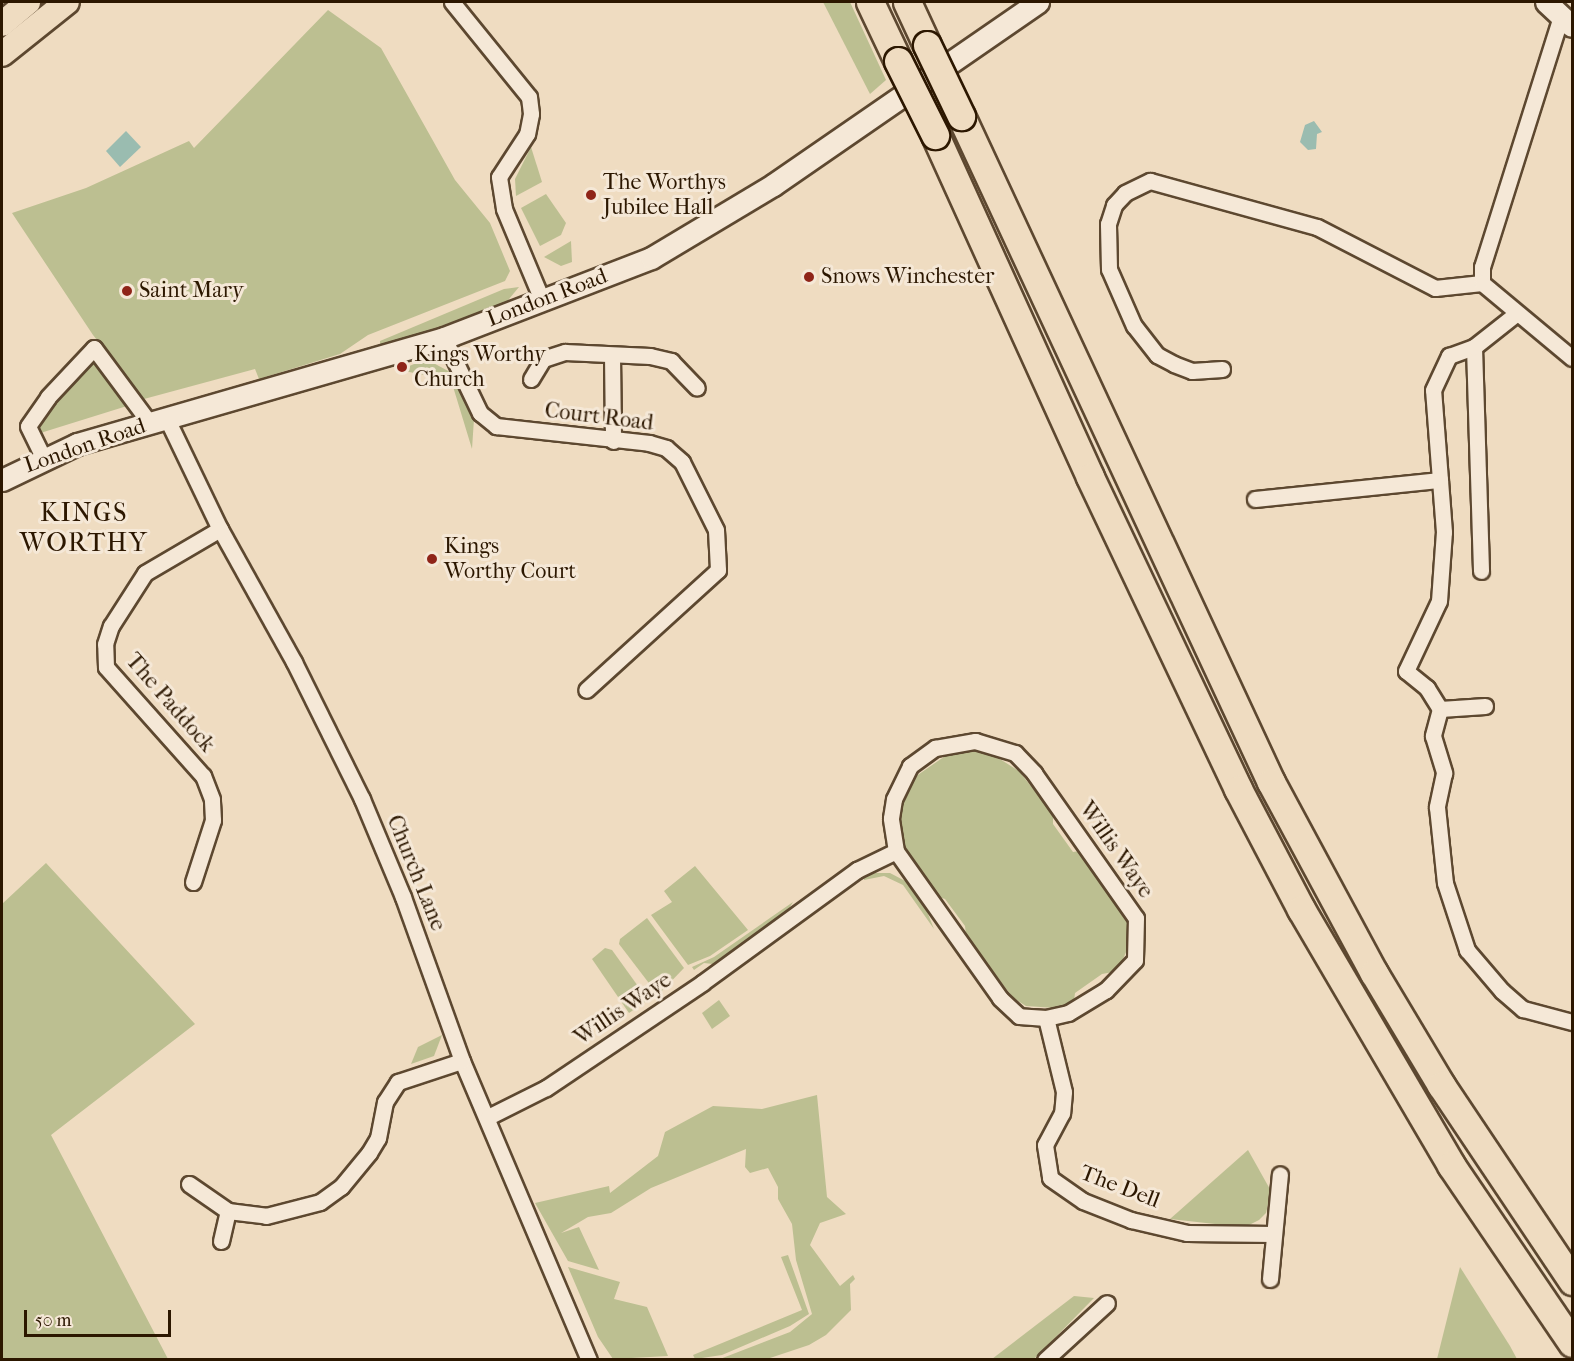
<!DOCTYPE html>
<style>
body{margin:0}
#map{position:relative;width:1574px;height:1361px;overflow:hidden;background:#efdcc1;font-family:"IM FELL French Canon",serif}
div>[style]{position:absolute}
.green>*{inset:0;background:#bcbf91}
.water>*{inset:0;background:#9abcb0}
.roads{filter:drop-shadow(2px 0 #5d4830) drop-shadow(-2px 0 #5d4830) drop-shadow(0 2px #5d4830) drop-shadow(0 -2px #5d4830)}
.street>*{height:15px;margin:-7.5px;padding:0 7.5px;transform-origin:7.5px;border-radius:7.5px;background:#f5e8d7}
.secondary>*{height:21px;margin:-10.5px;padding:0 10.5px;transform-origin:10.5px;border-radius:10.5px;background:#f5e8d7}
.primary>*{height:24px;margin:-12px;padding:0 12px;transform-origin:12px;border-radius:12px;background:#efdcc1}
.highway>*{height:27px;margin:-13.5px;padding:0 13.5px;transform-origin:13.5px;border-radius:13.5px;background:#efdcc1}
.bridges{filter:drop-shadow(2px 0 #2c1700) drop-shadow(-2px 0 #2c1700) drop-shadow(0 2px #2c1700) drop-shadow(0 -2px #2c1700)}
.highway-bridge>*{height:27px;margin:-13.5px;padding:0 13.5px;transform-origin:13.5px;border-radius:13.5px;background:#efdcc1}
.dots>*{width:16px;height:16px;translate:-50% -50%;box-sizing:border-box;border:3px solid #f5e8d7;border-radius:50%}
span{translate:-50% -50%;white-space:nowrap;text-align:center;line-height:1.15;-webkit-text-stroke:6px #f5e8d7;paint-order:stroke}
.poi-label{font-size:22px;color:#2c1700}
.left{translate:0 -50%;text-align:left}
.street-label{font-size:22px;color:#2c1700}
.quarter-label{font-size:26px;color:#2c1700;letter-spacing:1.5px}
.frame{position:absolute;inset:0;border:3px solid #2c1700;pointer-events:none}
.scale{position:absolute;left:24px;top:1310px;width:147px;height:27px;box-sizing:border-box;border:3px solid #2c1700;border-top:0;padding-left:8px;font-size:18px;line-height:21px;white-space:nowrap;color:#2c1700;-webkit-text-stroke:4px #f5e8d7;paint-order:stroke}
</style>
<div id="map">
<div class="green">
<div style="clip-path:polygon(823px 2px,850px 2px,886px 80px,870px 94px)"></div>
<div style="clip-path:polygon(328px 10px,381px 48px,455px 180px,490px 223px,510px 271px,505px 281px,368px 335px,340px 354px,259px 379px,255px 369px,144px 399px,93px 335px,12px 213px,86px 188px,189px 141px,194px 148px)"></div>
<div style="clip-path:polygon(531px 147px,542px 182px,516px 196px,515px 179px)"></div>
<div style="clip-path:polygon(546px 194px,566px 223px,561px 235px,540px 246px,521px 208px)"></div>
<div style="clip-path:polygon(571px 241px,572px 262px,561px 266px,544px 257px)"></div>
<div style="clip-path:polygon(519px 287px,505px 304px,380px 347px,380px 341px,504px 289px)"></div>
<div style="clip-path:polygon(426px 359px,450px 372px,458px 385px,474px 419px,472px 449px,451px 380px,404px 371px,407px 367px)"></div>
<div style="clip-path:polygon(92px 361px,127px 406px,34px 435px,29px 424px,48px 397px)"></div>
<div style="clip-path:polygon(987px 751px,1019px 771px,1053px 814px,1053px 824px,1073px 852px,1080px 851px,1128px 921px,1132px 938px,1121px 964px,1113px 972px,1102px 974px,1075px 993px,1074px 1001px,1055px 1008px,1026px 1006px,1013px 998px,966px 935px,965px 926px,945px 899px,936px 896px,900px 838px,900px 806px,909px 781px,951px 752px)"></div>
<div style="clip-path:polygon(46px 863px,195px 1024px,51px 1135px,168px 1359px,2px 1359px,2px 904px)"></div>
<div style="clip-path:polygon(695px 866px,748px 930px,710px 956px,688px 965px,651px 915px,672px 902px,664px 891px)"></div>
<div style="clip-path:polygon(875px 873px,890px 873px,909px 883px,924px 904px,934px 929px,903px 885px,884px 876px,864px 880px,863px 877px)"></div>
<div style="clip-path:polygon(793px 902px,788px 910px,713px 964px,704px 963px,694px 970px,692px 967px,714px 957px)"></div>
<div style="clip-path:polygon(647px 918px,684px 968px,658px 995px,619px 944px,620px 939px)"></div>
<div style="clip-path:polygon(605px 948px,612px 950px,648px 1000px,629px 1013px,592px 959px)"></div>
<div style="clip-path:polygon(719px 1000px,730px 1016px,712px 1029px,702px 1013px)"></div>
<div style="clip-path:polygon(442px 1035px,434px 1056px,411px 1064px,418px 1047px)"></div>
<div style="clip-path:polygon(817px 1095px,827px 1197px,846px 1214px,820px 1223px,810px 1245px,840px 1286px,853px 1275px,855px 1279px,850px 1284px,851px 1310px,826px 1335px,809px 1345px,767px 1359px,720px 1359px,790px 1332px,812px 1314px,796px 1260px,792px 1224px,778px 1199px,778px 1187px,768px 1168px,750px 1173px,745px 1167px,746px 1149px,651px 1188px,611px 1213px,588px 1217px,561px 1233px,579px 1227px,599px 1270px,568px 1261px,535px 1203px,609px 1186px,610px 1193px,658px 1156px,665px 1132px,713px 1106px,762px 1109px)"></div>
<div style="clip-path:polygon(1248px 1150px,1271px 1191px,1266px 1213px,1259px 1220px,1249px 1225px,1233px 1226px,1170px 1219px)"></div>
<div style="clip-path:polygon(788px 1255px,809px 1314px,790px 1326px,722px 1355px,695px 1359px,693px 1355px,802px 1310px,781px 1257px)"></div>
<div style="clip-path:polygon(568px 1267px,620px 1282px,614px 1299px,647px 1307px,668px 1356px,613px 1359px,598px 1337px)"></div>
<div style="clip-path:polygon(1460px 1267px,1510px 1346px,1517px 1359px,1437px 1359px)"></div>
<div style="clip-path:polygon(1074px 1296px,1094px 1298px,1034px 1359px,992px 1359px)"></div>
</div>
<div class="water">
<div style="clip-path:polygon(1314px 121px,1322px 132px,1317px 134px,1316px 149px,1308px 150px,1300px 142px,1305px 125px)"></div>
<div style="clip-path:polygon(126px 131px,141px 147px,120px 167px,106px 151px)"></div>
</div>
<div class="roads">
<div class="street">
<div style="left:452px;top:2px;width:122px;rotate:51deg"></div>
<div style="left:529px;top:97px;width:17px;rotate:83deg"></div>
<div style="left:531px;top:114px;width:20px;rotate:101deg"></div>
<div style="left:527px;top:134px;width:51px;rotate:123.1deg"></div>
<div style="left:499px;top:177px;width:32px;rotate:81deg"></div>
<div style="left:504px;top:209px;width:99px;rotate:67.3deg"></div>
<div style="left:1482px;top:283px;width:16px;rotate:-90deg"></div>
<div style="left:1482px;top:267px;width:262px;rotate:-72.5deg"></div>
<div style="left:444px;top:338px;width:83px;rotate:64.4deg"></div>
<div style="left:480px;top:413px;width:21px;rotate:39deg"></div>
<div style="left:496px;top:426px;width:154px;rotate:6.3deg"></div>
<div style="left:649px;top:443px;width:18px;rotate:16deg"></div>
<div style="left:666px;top:448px;width:21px;rotate:41deg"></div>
<div style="left:682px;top:462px;width:76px;rotate:63.4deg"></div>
<div style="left:716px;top:530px;width:40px;rotate:87.1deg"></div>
<div style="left:718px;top:570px;width:178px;rotate:137.7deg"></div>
<div style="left:1474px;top:347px;width:224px;rotate:88.2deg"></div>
<div style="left:612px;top:355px;width:86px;rotate:89.3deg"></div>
<div style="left:1222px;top:369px;width:30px;rotate:176deg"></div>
<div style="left:1192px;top:371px;width:19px;rotate:-159deg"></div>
<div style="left:1174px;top:364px;width:19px;rotate:-152deg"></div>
<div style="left:1157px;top:355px;width:37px;rotate:-128deg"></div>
<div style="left:1134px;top:326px;width:62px;rotate:-113.7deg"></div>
<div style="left:1109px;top:269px;width:45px;rotate:-91.3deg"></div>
<div style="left:1108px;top:224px;width:20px;rotate:-72deg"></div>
<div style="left:1114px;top:205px;width:16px;rotate:-47deg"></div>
<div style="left:1125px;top:193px;width:28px;rotate:-26deg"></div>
<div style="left:1150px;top:181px;width:173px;rotate:15.4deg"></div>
<div style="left:1317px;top:227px;width:133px;rotate:27.3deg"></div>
<div style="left:1435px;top:288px;width:47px;rotate:-6.1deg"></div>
<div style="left:1482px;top:283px;width:117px;rotate:39.8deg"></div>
<div style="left:531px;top:379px;width:23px;rotate:-59deg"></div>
<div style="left:543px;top:359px;width:23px;rotate:-18deg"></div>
<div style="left:565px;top:352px;width:85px;rotate:2.7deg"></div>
<div style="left:650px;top:356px;width:22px;rotate:13deg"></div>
<div style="left:671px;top:361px;width:37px;rotate:46deg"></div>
<div style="left:167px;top:419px;width:122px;rotate:64.3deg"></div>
<div style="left:220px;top:529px;width:152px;rotate:60.9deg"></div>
<div style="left:294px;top:662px;width:153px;rotate:63.6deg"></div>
<div style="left:362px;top:799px;width:106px;rotate:67.3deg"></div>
<div style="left:403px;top:897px;width:174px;rotate:70.2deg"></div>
<div style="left:462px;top:1061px;width:325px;rotate:67deg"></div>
<div style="left:43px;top:457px;width:34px;rotate:-116deg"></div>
<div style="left:28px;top:426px;width:35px;rotate:-55deg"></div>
<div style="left:48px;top:397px;width:67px;rotate:-46.8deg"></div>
<div style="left:94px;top:348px;width:92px;rotate:53.4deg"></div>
<div style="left:1255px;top:499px;width:186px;rotate:-5.9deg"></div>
<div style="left:1485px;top:706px;width:45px;rotate:176.2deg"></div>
<div style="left:1440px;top:709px;width:28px;rotate:105deg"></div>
<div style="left:1433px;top:736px;width:39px;rotate:73deg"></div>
<div style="left:1444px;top:773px;width:35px;rotate:102deg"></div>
<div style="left:1437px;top:807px;width:76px;rotate:84deg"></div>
<div style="left:1445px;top:883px;width:71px;rotate:71.8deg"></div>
<div style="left:1467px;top:950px;width:54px;rotate:49.5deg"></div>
<div style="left:1502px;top:991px;width:28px;rotate:41deg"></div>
<div style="left:1523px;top:1009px;width:51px;rotate:14.9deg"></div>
<div style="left:1440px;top:709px;width:25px;rotate:-122deg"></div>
<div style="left:1427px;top:688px;width:27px;rotate:-141deg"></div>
<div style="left:1406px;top:671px;width:77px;rotate:-64.8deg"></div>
<div style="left:1439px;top:601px;width:69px;rotate:-85.9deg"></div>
<div style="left:1444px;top:532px;width:142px;rotate:-94.4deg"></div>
<div style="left:1433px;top:390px;width:38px;rotate:-65deg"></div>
<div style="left:1449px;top:356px;width:27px;rotate:-20deg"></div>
<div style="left:1474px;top:347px;width:53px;rotate:-38.2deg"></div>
<div style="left:975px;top:741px;width:42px;rotate:16.7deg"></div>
<div style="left:1015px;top:753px;width:28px;rotate:46deg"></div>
<div style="left:1034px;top:773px;width:177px;rotate:54.9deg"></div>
<div style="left:1136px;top:918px;width:42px;rotate:91.4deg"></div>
<div style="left:1135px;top:960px;width:42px;rotate:134deg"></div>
<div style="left:1106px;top:990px;width:44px;rotate:148.8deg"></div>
<div style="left:1068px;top:1013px;width:23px;rotate:167deg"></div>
<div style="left:1046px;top:1018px;width:27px;rotate:-176deg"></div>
<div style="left:1019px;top:1016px;width:26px;rotate:-137deg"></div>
<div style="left:1000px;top:998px;width:180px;rotate:-125.3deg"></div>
<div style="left:896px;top:851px;width:33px;rotate:-99deg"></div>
<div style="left:891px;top:818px;width:19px;rotate:-81deg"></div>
<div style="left:894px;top:799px;width:37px;rotate:-64deg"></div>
<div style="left:910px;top:766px;width:31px;rotate:-36deg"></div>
<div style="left:935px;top:748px;width:41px;rotate:-9.9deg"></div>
<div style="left:193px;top:882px;width:65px;rotate:-72.1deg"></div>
<div style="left:213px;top:820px;width:21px;rotate:-93deg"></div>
<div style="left:212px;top:799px;width:25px;rotate:-111deg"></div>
<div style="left:203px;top:776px;width:146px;rotate:-131.7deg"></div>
<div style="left:106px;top:667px;width:23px;rotate:-92deg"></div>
<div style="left:105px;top:644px;width:19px;rotate:-72deg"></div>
<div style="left:111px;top:626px;width:63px;rotate:-57.3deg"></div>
<div style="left:145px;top:573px;width:87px;rotate:-30.4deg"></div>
<div style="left:1046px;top:1018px;width:76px;rotate:76.3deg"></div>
<div style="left:1064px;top:1092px;width:21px;rotate:95deg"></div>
<div style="left:1062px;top:1113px;width:36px;rotate:118deg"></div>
<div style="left:1045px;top:1145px;width:33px;rotate:81deg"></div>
<div style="left:1050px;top:1178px;width:40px;rotate:34.9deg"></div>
<div style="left:1083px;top:1201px;width:52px;rotate:21.6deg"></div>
<div style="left:1131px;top:1220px;width:57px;rotate:13.1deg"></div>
<div style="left:1187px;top:1233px;width:86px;rotate:0.7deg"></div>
<div style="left:488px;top:1117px;width:65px;rotate:-26.6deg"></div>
<div style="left:546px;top:1088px;width:188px;rotate:-33.9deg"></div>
<div style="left:702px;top:983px;width:192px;rotate:-36.1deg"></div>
<div style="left:857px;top:870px;width:43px;rotate:-26deg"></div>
<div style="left:189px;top:1184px;width:47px;rotate:34.7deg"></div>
<div style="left:228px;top:1211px;width:38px;rotate:7deg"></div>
<div style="left:266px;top:1216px;width:56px;rotate:-14.5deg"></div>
<div style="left:320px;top:1202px;width:26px;rotate:-36deg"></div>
<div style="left:341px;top:1187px;width:44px;rotate:-50.5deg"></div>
<div style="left:369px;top:1153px;width:17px;rotate:-59deg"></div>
<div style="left:378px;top:1138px;width:37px;rotate:-79deg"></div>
<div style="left:385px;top:1102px;width:24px;rotate:-57deg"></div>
<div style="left:398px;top:1082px;width:67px;rotate:-18.2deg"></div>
<div style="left:221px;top:1241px;width:31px;rotate:-77deg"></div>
<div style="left:1270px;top:1279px;width:105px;rotate:-84.6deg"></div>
<div style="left:1045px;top:1360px;width:84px;rotate:-42.6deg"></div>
</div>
<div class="secondary">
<div style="left:1546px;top:2px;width:35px;rotate:43deg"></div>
<div style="left:2px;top:480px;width:83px;rotate:-25.6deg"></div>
<div style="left:77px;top:444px;width:382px;rotate:-16.1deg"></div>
<div style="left:444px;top:338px;width:222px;rotate:-21.1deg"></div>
<div style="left:651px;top:258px;width:142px;rotate:-30.9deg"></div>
<div style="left:773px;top:185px;width:322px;rotate:-34.6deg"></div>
</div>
<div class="primary">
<div style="left:2px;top:24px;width:34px;rotate:-40deg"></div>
<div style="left:2px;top:54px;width:83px;rotate:-38.7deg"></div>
</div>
<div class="highway">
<div style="left:870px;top:2px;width:65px;rotate:64.6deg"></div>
<div style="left:907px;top:2px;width:47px;rotate:65.1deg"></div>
<div style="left:961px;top:116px;width:735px;rotate:65.04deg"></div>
<div style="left:1271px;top:782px;width:217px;rotate:61.7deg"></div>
<div style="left:1374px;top:973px;width:131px;rotate:59.1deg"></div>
<div style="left:1441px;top:1085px;width:236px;rotate:56.2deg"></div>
<div style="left:935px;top:135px;width:375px;rotate:65.6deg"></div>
<div style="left:1090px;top:477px;width:345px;rotate:64.6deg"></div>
<div style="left:1238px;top:789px;width:136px;rotate:62.3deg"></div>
<div style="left:1301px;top:909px;width:297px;rotate:59.6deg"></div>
<div style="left:1451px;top:1165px;width:215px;rotate:55.8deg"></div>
</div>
</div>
<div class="bridges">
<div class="highway-bridge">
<div style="left:927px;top:45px;width:79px;rotate:64.4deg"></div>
<div style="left:898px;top:61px;width:83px;rotate:63.4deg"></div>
</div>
</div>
<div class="dots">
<div style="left:591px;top:195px;background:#8f2418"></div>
<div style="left:809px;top:277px;background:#8f2418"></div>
<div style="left:127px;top:291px;background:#8f2418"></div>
<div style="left:402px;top:367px;background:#8f2418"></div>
<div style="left:432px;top:559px;background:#8f2418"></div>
</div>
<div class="poi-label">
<span class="left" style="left:603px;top:195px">The Worthys<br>Jubilee Hall</span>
<span class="left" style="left:821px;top:277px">Snows Winchester</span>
<span class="left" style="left:139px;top:291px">Saint Mary</span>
<span class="left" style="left:414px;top:367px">Kings Worthy<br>Church</span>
<span class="left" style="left:444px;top:559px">Kings<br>Worthy Court</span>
</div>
<div class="street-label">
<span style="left:547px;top:298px;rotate:-21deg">London Road</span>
<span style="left:599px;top:417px;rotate:7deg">Court Road</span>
<span style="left:85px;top:446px;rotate:-19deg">London Road</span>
<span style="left:170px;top:703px;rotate:49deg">The Paddock</span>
<span style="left:1116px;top:850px;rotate:55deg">Willis Waye</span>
<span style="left:416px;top:873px;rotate:68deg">Church Lane</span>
<span style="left:623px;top:1009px;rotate:-34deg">Willis Waye</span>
<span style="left:1120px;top:1187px;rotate:21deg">The Dell</span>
</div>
<div class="quarter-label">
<span style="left:84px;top:528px">KINGS<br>WORTHY</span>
</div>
<div class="frame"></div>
<div class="scale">50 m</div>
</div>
